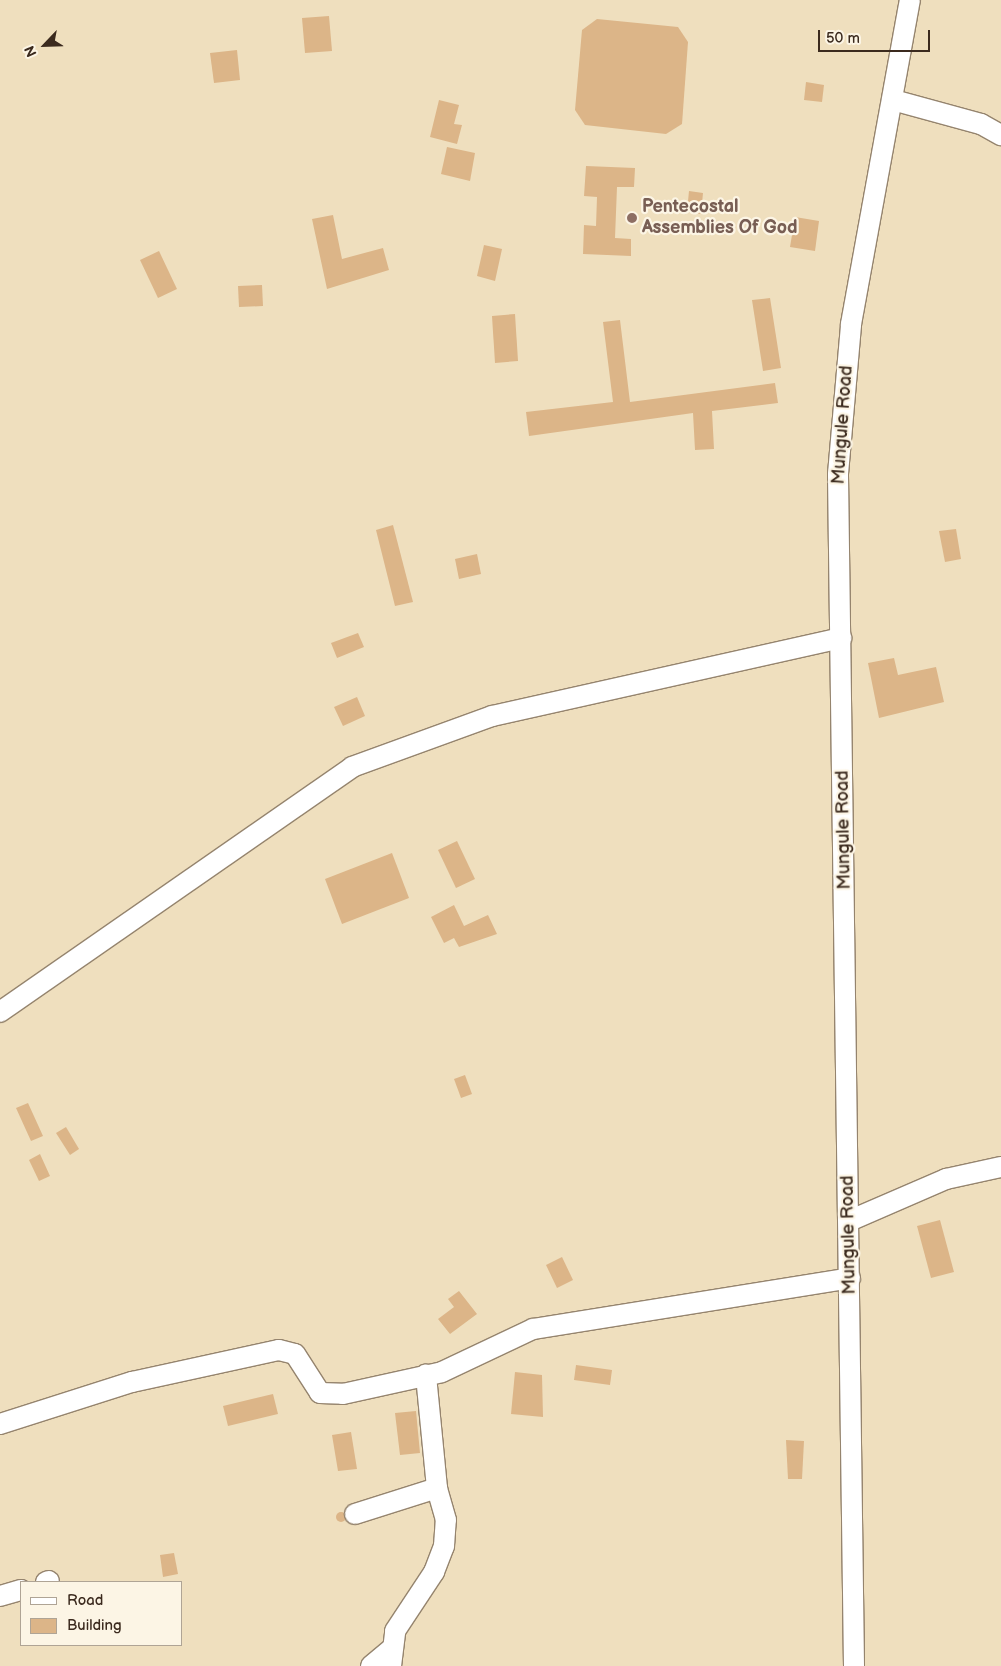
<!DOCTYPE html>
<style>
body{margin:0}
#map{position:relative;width:1001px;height:1666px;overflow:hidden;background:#efdfbe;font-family:"Balsamiq Sans",sans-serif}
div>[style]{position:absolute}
.building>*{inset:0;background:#dcb588}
.round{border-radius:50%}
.roads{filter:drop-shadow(1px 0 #95846e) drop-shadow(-1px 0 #95846e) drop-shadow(0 1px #95846e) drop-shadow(0 -1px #95846e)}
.minor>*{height:20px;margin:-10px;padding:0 10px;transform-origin:10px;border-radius:10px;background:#fff}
.dots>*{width:14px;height:14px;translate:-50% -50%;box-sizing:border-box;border:2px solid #fcf5e5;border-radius:50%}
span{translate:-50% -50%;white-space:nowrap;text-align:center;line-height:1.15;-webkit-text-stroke:4.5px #fcf5e5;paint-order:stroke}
.education-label{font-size:18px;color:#785e54;font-weight:700}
.left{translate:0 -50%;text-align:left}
.street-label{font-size:18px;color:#3b2a1e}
.legend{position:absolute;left:20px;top:1581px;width:162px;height:65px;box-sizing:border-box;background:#fcf5e5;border:1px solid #afa495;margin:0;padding:6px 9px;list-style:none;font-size:15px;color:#3b2a1e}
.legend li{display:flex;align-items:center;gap:10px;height:25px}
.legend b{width:25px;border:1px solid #afa495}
.north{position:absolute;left:20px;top:20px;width:50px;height:50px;-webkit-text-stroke:4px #fcf5e5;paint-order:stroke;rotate:246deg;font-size:14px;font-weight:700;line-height:20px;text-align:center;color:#3b2a1e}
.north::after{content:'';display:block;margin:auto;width:18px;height:22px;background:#3b2a1e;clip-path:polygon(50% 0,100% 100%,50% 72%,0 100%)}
.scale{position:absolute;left:818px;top:30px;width:112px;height:22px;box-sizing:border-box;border:2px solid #3b2a1e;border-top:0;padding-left:6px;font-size:15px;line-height:18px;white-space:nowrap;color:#3b2a1e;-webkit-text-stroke:4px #fcf5e5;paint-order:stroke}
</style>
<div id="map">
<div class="building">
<div style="clip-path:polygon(329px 16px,332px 51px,305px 53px,302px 18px)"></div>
<div style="clip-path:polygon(597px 19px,678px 27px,688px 42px,682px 124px,666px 134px,585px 125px,575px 110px,582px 30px)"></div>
<div style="clip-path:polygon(237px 50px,240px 80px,214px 83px,210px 53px)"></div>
<div style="clip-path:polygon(806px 82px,824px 85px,822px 102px,804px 100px)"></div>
<div style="clip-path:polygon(439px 100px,459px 105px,454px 124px,462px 125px,457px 144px,430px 137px)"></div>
<div style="clip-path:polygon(447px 147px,475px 153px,470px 181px,441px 174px)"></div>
<div style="clip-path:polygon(586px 166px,635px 168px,634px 187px,617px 187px,615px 238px,631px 239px,631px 256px,583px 254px,584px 225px,596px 226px,597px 197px,584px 196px)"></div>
<div style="clip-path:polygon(689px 191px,703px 193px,701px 214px,687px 212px)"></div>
<div style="clip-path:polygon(333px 215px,342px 259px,383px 248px,389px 270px,327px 289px,312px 219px)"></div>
<div style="clip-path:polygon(795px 217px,819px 221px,815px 251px,790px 247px)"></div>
<div style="clip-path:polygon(484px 245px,502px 249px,495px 281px,477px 276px)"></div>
<div style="clip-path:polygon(159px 251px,177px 289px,158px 298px,140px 260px)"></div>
<div style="clip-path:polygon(262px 285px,263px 306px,239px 307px,238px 286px)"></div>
<div style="clip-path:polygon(770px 298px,781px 368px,763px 371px,752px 300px)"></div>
<div style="clip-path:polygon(515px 314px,518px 361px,495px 363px,492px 316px)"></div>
<div style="clip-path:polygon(620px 320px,630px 402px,775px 383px,778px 403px,712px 411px,714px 449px,695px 450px,693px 413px,529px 436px,526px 412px,613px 402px,603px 322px)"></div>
<div style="clip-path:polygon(393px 525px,413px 602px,395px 606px,376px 530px)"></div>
<div style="clip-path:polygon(956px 529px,961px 559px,945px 562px,939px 531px)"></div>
<div style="clip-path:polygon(477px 554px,481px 574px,459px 579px,455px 559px)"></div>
<div style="clip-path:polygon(358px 633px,364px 647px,337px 658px,331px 643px)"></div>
<div style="clip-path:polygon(894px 658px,898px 675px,936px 667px,944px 702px,879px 718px,868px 663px)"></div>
<div style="clip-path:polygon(357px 697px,365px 716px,343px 726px,334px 707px)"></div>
<div style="clip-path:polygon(457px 841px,475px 879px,456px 888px,438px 850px)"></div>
<div style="clip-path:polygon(392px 853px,409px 898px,342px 924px,325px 879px)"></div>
<div style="clip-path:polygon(454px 905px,464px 926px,488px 915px,497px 934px,459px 947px,454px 938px,444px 943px,431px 917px)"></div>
<div style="clip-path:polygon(465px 1075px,472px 1094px,461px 1098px,454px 1079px)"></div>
<div style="clip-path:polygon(28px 1103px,43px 1136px,31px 1141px,16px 1108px)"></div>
<div style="clip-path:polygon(66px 1127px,79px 1149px,70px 1155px,56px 1133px)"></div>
<div style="clip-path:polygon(40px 1154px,50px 1176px,39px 1181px,29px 1160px)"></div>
<div style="clip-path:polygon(940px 1220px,954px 1272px,931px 1278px,917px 1226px)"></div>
<div style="clip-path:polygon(562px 1257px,573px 1280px,557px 1288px,546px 1265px)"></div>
<div style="clip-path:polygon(459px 1291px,477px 1314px,450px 1334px,438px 1319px,454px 1307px,448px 1299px)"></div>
<div style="clip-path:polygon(576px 1365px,612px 1370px,610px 1385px,574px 1380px)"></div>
<div style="clip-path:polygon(515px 1372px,542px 1375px,543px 1417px,511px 1414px)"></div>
<div style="clip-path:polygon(273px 1394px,278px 1414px,228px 1426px,223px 1406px)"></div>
<div style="clip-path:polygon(416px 1411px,420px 1453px,400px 1455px,395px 1413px)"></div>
<div style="clip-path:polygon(351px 1432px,357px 1469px,338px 1471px,332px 1435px)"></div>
<div style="clip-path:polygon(786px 1440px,804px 1441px,802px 1479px,788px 1479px)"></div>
<div class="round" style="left:336px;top:1512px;width:10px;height:10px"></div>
<div style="clip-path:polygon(174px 1553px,178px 1574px,163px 1577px,160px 1555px)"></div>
</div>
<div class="roads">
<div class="minor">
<div style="left:893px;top:100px;width:91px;rotate:15.3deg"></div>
<div style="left:981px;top:124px;width:23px;rotate:29deg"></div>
<div style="left:0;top:1012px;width:429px;rotate:-34.8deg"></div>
<div style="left:352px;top:767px;width:149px;rotate:-20deg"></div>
<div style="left:492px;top:716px;width:358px;rotate:-12.6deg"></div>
<div style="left:849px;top:1221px;width:106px;rotate:-23.4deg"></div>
<div style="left:946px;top:1179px;width:56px;rotate:-12.3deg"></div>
<div style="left:0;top:1424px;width:139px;rotate:-17.7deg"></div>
<div style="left:132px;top:1382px;width:150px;rotate:-12.3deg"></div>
<div style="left:279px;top:1350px;width:16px;rotate:14deg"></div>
<div style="left:295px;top:1354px;width:46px;rotate:57.3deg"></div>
<div style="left:320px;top:1393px;width:23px;rotate:2deg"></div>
<div style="left:343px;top:1394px;width:101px;rotate:-12.5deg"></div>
<div style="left:442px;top:1372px;width:101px;rotate:-25.3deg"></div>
<div style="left:533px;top:1329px;width:321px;rotate:-9.1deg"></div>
<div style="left:355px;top:1514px;width:86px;rotate:-17.6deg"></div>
<div style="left:46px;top:1582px;width:3px;rotate:-18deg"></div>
<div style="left:0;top:1596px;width:22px;rotate:-16deg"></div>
<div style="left:371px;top:1666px;width:25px;rotate:-40deg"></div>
<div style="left:391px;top:1666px;width:35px;rotate:-83deg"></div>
<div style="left:395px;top:1631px;width:71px;rotate:-56.5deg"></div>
<div style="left:434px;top:1572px;width:28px;rotate:-69deg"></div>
<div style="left:444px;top:1546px;width:26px;rotate:-86deg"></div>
<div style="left:446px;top:1520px;width:33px;rotate:-106deg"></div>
<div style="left:437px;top:1488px;width:114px;rotate:-95.6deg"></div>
<div style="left:854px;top:1666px;width:1192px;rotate:-90.77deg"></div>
<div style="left:838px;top:474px;width:151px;rotate:-85deg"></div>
<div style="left:851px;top:324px;width:329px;rotate:-79.7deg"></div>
</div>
</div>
<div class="dots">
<div style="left:632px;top:218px;background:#8d6e63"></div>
</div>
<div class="education-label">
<span class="left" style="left:642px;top:218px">Pentecostal<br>Assemblies Of God</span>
</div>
<div class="street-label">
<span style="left:843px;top:425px;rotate:-86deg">Mungule Road</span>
<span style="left:844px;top:830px;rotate:-91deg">Mungule Road</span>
<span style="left:849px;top:1235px;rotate:-91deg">Mungule Road</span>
</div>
<ul class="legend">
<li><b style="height:6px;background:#fff"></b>Road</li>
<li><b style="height:14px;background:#dcb588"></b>Building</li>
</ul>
<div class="north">N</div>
<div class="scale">50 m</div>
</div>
